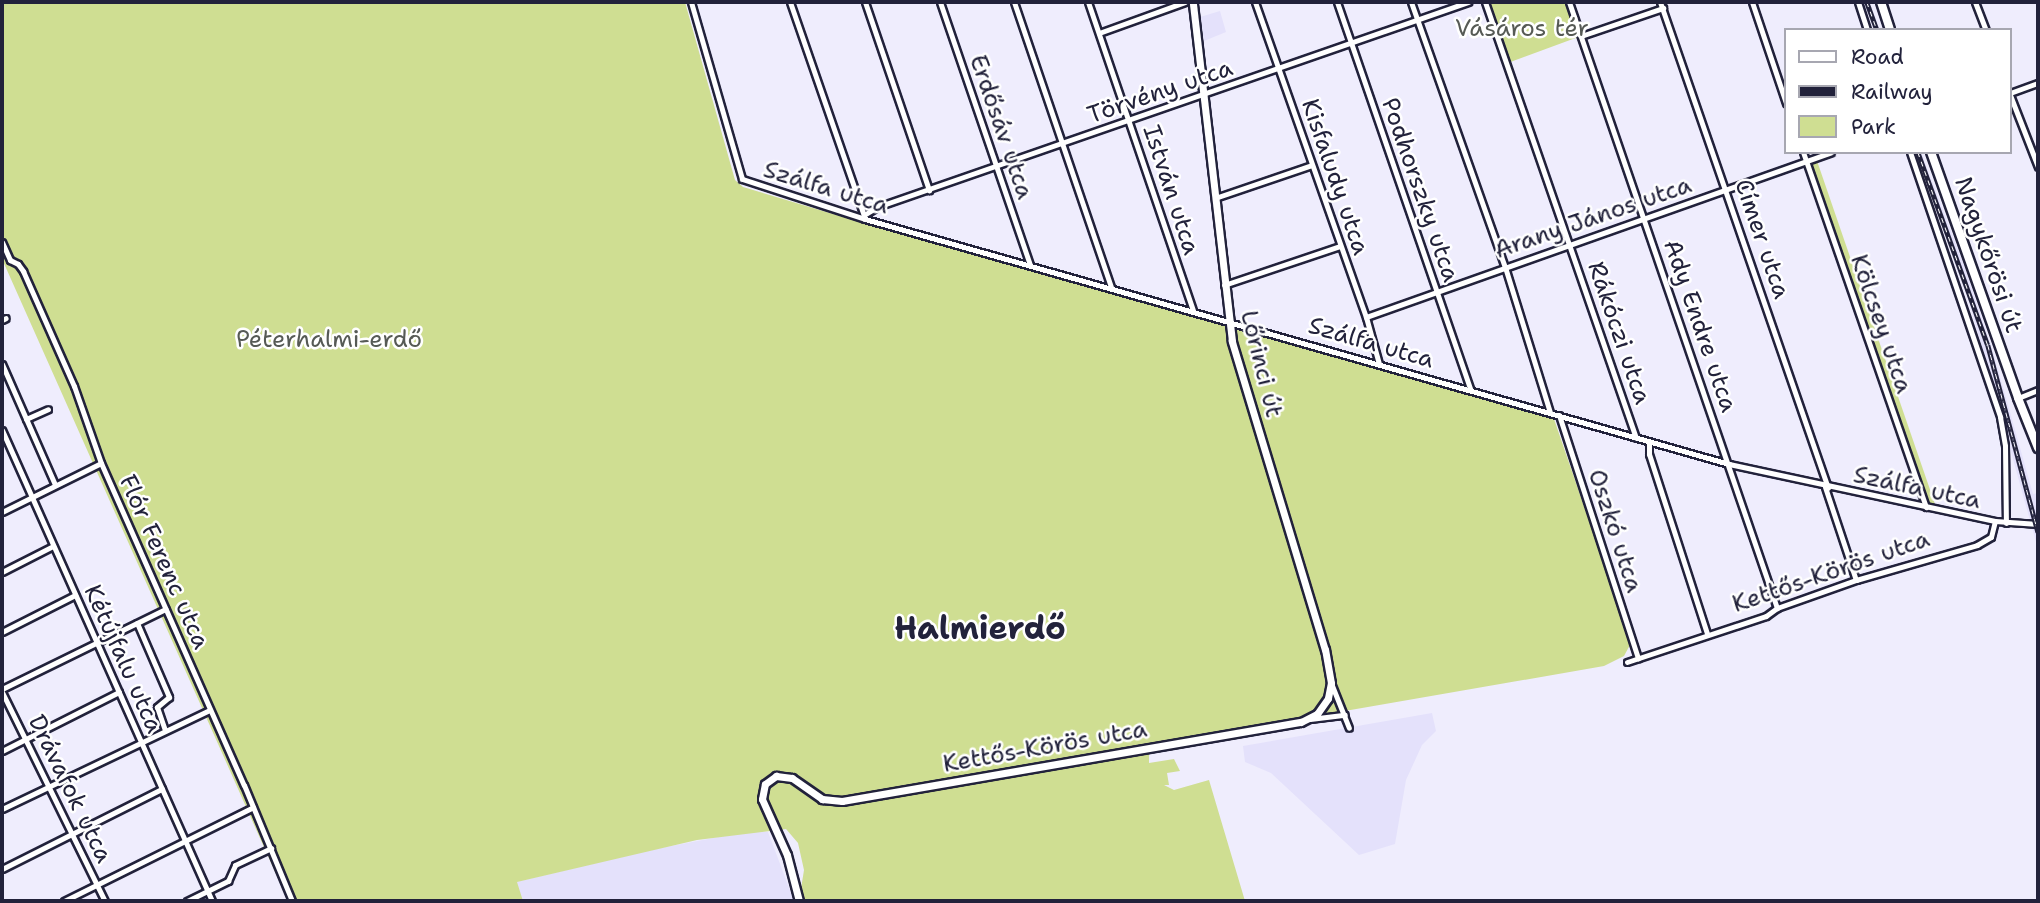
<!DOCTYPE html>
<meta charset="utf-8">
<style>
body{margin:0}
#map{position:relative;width:2040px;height:903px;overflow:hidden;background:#efedfd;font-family:"Shantell Sans",sans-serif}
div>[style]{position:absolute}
.built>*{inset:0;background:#e4e1fb}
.green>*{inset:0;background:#cfde92}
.roads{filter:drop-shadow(2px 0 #22223b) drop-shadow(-2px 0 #22223b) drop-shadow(0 2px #22223b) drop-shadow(0 -2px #22223b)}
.minor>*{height:5px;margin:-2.5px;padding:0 2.5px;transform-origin:2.5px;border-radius:2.5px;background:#fff}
.tertiary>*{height:7px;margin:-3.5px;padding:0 3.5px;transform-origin:3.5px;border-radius:3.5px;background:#fff}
.secondary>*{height:8px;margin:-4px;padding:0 4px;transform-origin:4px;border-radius:4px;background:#fff}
.rail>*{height:4.5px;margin-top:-2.25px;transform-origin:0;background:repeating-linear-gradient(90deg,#fff 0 5px,#22223b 0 10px);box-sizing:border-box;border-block:2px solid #22223b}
span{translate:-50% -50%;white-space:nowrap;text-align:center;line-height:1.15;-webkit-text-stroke:5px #fff;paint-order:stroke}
.park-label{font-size:24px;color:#565a55}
.street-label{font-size:24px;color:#22223b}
.district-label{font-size:32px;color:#22223b;font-weight:700}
.frame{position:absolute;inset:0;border:4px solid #22223b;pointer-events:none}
.legend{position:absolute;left:1784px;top:28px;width:228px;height:126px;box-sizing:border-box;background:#fff;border:2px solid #a7a7b1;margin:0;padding:9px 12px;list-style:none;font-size:21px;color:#22223b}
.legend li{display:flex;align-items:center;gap:14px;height:35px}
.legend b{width:35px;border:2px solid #a7a7b1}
</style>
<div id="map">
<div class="built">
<div style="clip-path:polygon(1220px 11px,1226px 32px,1204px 41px,1200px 17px)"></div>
<div style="clip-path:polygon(1916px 152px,1921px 152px,1965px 268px,1994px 355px,2033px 494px,2038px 493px,2038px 549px,1960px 269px)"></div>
<div style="clip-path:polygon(1432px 713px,1436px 731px,1422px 745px,1406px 780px,1395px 844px,1359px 855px,1271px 773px,1245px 762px,1243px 746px)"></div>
<div style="clip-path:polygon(745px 832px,768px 832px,794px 901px,523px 901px,516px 882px,655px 849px)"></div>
</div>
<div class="green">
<div style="clip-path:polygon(2px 2px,685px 2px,735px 180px,743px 187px,910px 237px,973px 252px,1554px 419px,1631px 643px,1624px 656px,1604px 666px,1149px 745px,1149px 763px,1174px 759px,1180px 771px,1167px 773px,1169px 785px,1164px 785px,1174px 790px,1209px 780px,1245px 901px,794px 901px,793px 897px,800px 895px,804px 870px,798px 843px,786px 829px,697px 840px,517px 882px,523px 901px,288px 901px,2px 259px)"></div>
<div style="clip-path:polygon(1485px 2px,1569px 2px,1581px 36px,1505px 64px)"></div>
<div style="clip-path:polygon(1816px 158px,1937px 510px,1926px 507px,1807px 162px)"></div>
</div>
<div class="roads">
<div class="minor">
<div style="left:691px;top:2px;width:184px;rotate:73.9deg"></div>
<div style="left:742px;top:179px;width:129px;rotate:18deg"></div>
<div style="left:865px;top:219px;width:898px;rotate:15.83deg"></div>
<div style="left:1729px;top:464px;width:272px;rotate:12.1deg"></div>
<div style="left:1995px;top:521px;width:43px;rotate:4deg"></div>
<div style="left:790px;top:2px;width:226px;rotate:70.9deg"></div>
<div style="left:865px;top:2px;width:199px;rotate:71.2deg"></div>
<div style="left:940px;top:2px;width:278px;rotate:71.1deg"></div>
<div style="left:1014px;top:2px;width:301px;rotate:71.2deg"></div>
<div style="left:1088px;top:2px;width:325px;rotate:71.2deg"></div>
<div style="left:1255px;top:2px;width:334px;rotate:70.6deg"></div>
<div style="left:1366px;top:317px;width:49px;rotate:74.5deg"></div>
<div style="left:1337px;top:2px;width:409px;rotate:71deg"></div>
<div style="left:1411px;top:2px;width:281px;rotate:70.5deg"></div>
<div style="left:1505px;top:267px;width:152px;rotate:72.8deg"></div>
<div style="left:1485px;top:2px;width:461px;rotate:70.9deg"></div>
<div style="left:1569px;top:2px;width:641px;rotate:71.06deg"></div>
<div style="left:1660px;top:2px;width:514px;rotate:70.93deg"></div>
<div style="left:1752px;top:2px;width:107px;rotate:71.4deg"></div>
<div style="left:1858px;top:2px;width:29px;rotate:72deg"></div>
<div style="left:1975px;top:2px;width:30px;rotate:69deg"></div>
<div style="left:1099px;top:33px;width:91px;rotate:-19.8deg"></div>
<div style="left:1581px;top:36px;width:87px;rotate:-18.9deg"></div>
<div style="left:2010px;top:93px;width:30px;rotate:-20deg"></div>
<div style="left:2010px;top:95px;width:77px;rotate:68.7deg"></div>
<div style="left:1803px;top:152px;width:376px;rotate:70.9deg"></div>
<div style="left:1910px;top:152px;width:280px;rotate:71.2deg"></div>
<div style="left:2000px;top:417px;width:29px;rotate:80deg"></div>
<div style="left:2005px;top:446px;width:77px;rotate:89.3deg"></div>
<div style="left:1215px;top:198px;width:102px;rotate:-18.8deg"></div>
<div style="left:864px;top:215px;width:15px;rotate:-32deg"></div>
<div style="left:877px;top:207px;width:626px;rotate:-19.13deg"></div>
<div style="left:2px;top:242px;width:20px;rotate:66deg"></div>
<div style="left:10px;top:260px;width:9px;rotate:27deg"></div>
<div style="left:18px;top:264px;width:9px;rotate:54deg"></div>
<div style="left:23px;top:271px;width:126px;rotate:66.1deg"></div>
<div style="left:74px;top:386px;width:82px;rotate:70.7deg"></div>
<div style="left:101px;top:463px;width:352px;rotate:66.1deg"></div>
<div style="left:244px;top:785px;width:126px;rotate:67.5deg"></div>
<div style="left:1224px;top:285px;width:122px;rotate:-18.6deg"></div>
<div style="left:1366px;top:317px;width:493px;rotate:-19.5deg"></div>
<div style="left:2px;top:320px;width:4px;rotate:-27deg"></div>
<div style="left:2px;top:364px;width:132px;rotate:66.3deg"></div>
<div style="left:2018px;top:398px;width:22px;rotate:-22deg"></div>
<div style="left:1559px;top:415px;width:256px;rotate:72deg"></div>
<div style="left:26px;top:419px;width:24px;rotate:-24deg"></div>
<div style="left:2px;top:430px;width:516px;rotate:65.97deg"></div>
<div style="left:1649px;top:442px;width:12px;rotate:90deg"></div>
<div style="left:1649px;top:454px;width:189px;rotate:72.1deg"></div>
<div style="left:1825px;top:487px;width:98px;rotate:71.6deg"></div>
<div style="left:2px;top:512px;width:110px;rotate:-26.3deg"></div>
<div style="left:2px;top:572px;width:57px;rotate:-27deg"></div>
<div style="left:137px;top:623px;width:81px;rotate:66.6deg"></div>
<div style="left:169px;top:697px;width:16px;rotate:140deg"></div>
<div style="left:157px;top:707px;width:24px;rotate:71deg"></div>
<div style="left:2px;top:632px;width:82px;rotate:-26.9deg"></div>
<div style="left:1627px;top:662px;width:146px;rotate:-18.3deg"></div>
<div style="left:1766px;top:616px;width:14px;rotate:-36deg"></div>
<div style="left:1777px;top:608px;width:84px;rotate:-19.5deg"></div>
<div style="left:1856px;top:580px;width:126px;rotate:-16.1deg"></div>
<div style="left:1977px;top:545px;width:16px;rotate:-30deg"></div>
<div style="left:1991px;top:537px;width:16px;rotate:-76deg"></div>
<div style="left:1331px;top:683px;width:48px;rotate:68.2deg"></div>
<div style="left:2px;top:689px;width:182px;rotate:-26.1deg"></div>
<div style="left:2px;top:692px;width:233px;rotate:63.8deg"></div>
<div style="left:1310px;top:719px;width:35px;rotate:-7deg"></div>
<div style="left:2px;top:751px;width:131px;rotate:-26.8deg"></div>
<div style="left:2px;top:809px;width:230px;rotate:-25.5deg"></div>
<div style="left:2px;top:869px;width:179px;rotate:-26.6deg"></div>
<div style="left:64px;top:901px;width:211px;rotate:-26.4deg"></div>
<div style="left:187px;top:901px;width:46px;rotate:-26deg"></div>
<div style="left:228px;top:881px;width:17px;rotate:-66deg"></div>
<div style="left:235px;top:865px;width:40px;rotate:-25deg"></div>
</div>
<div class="tertiary">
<div style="left:799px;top:901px;width:48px;rotate:-104.6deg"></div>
<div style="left:787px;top:855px;width:61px;rotate:-114.1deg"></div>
<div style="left:762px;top:799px;width:15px;rotate:-79deg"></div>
<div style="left:765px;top:784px;width:14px;rotate:-36deg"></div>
<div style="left:776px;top:776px;width:16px;rotate:7deg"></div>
<div style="left:792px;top:778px;width:37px;rotate:35deg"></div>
<div style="left:822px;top:799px;width:20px;rotate:6deg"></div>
<div style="left:842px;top:801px;width:466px;rotate:-9.8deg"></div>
<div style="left:1301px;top:722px;width:18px;rotate:-27deg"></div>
<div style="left:1317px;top:714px;width:19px;rotate:-55deg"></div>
<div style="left:1328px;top:698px;width:15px;rotate:-79deg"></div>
<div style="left:1331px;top:683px;width:34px;rotate:-100deg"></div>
<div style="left:1325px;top:650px;width:323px;rotate:-106.8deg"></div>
<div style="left:1232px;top:341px;width:341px;rotate:-96.6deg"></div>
</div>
<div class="secondary">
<div style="left:1881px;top:2px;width:29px;rotate:72deg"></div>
<div style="left:1931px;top:152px;width:261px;rotate:70.5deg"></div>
<div style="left:2018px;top:398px;width:54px;rotate:68.2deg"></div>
</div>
</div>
<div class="rail">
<div style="left:1867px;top:2px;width:30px;rotate:70deg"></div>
<div style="left:1918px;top:152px;width:205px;rotate:70.1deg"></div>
<div style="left:1988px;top:345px;width:194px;rotate:75deg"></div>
</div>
<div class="park-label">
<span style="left:1522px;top:29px">Vásáros tér</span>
<span style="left:329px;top:340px">Péterhalmi-erdő</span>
</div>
<div class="street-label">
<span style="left:1160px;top:92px;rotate:-19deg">Törvény utca</span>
<span style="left:1001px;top:127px;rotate:71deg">Erdősáv utca</span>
<span style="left:1335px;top:177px;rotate:71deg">Kisfaludy utca</span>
<span style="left:826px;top:188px;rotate:17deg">Szálfa utca</span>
<span style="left:1171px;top:190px;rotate:72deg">István utca</span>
<span style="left:1420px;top:190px;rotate:71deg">Podhorszky utca</span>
<span style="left:1593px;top:218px;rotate:-19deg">Arany János utca</span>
<span style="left:1762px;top:239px;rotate:71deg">Címer utca</span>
<span style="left:1988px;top:255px;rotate:71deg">Nagykőrösi út</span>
<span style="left:1881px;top:324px;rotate:71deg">Kölcsey utca</span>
<span style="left:1700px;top:326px;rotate:71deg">Ady Endre utca</span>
<span style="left:1619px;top:333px;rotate:71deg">Rákóczi utca</span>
<span style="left:1371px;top:343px;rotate:16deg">Szálfa utca</span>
<span style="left:1261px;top:364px;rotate:76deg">Lőrinci út</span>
<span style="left:1917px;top:488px;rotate:12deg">Szálfa utca</span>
<span style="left:1615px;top:531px;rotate:72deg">Oszkó utca</span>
<span style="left:164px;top:562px;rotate:66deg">Flór Ferenc utca</span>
<span style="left:1831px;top:572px;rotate:-19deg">Kettős-Körös utca</span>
<span style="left:123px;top:659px;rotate:66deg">Kétújfalu utca</span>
<span style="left:1045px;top:747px;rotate:-10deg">Kettős-Körös utca</span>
<span style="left:70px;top:789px;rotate:64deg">Drávafok utca</span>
</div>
<div class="district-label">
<span style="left:980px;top:628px">Halmierdő</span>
</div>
<div class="frame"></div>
<ul class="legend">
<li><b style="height:9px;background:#fff"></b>Road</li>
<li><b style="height:9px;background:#22223b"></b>Railway</li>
<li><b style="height:19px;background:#cfde92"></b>Park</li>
</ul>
</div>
